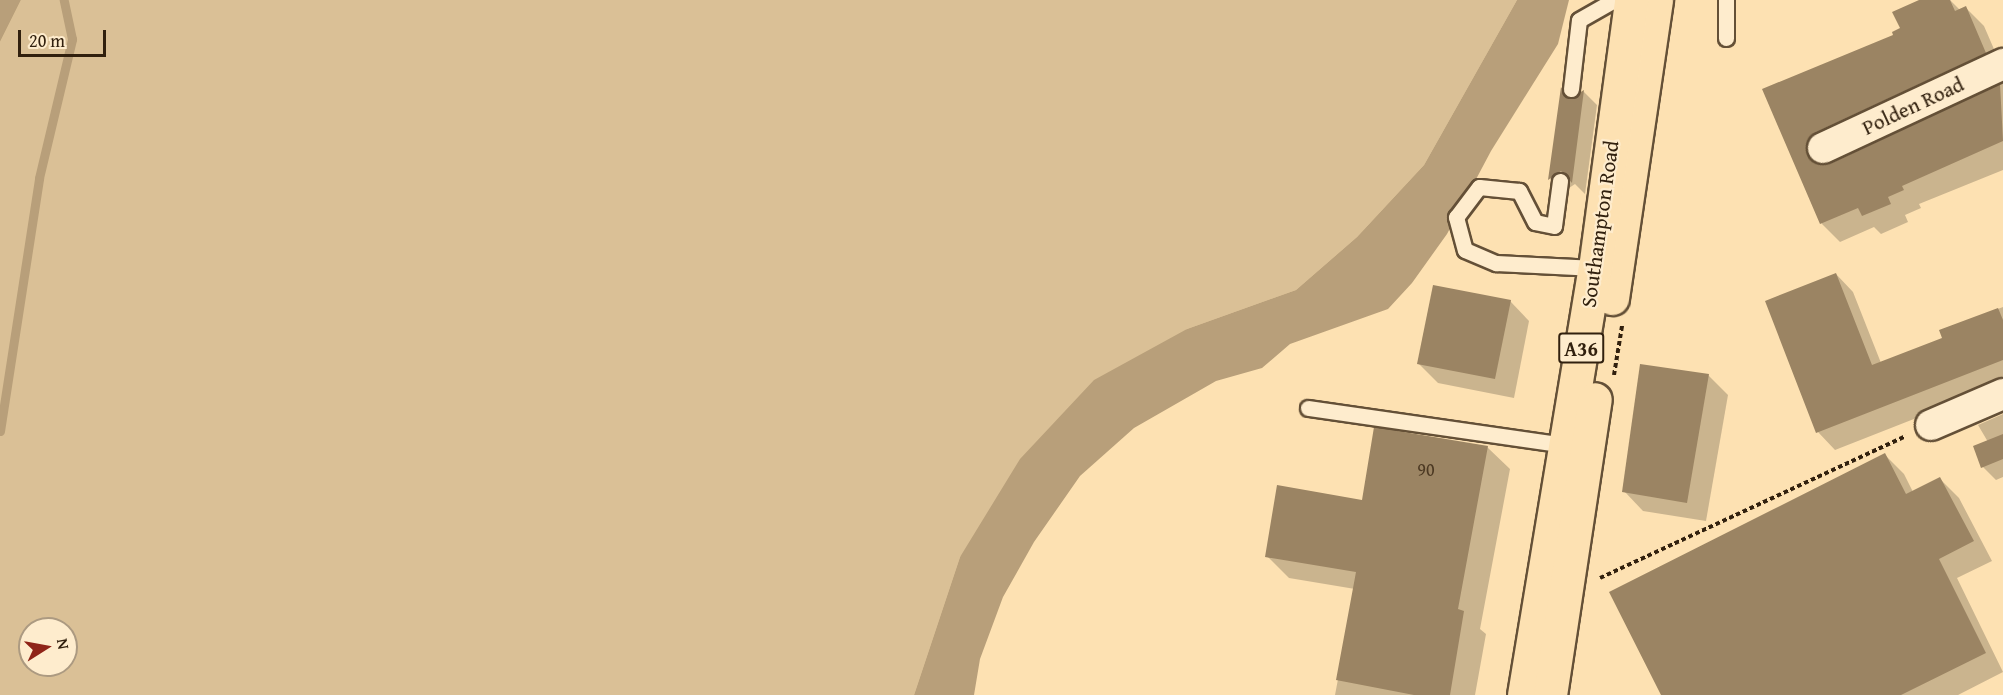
<!DOCTYPE html>
<style>
body{margin:0}
#map{position:relative;width:2003px;height:695px;overflow:hidden;background:#fde1b2;font-family:"Gentium Book Plus",serif}
div>[style]{position:absolute}
.green>*{inset:0;background:#dac096}
.water>*{inset:0;background:#b89f7a}
.shadow>*{inset:0;background:#0003}
.stream>*{height:9px;margin:-4.5px;padding:0 4.5px;transform-origin:4.5px;border-radius:4.5px;background:#b89f7a}
.building>*{inset:0;background:#9b8463}
.path>*{height:4px;margin-top:-2px;transform-origin:0;background:repeating-linear-gradient(90deg,#31200e 0 4.5px,transparent 0 7.5px)}
.roads{filter:drop-shadow(2px 0 #645037) drop-shadow(-2px 0 #645037) drop-shadow(0 2px #645037) drop-shadow(0 -2px #645037)}
.lane>*{height:15px;margin:-7.5px;padding:0 7.5px;transform-origin:7.5px;border-radius:7.5px;background:#feeccd}
.street>*{height:30px;margin:-15px;padding:0 15px;transform-origin:15px;border-radius:15px;background:#feeccd}
.highway>*{height:33px;margin:-16.5px;padding:0 16.5px;transform-origin:16.5px;border-radius:16.5px;background:#fde1b2}
span{translate:-50% -50%;white-space:nowrap;text-align:center;line-height:1.15;-webkit-text-stroke:4.5px #feeccd;paint-order:stroke}
.number-label{font-size:18px;color:#4c3923}
.number-label span{-webkit-text-stroke-width:0}
.shield-label span{padding:2px 4px;background:#feeccd;border:2px solid;border-radius:4px;-webkit-text-stroke-width:0}
.shield-label{font-size:20px;color:#31200e;font-weight:700}
.street-label{font-size:21px;color:#31200e}
.north{position:absolute;left:18px;top:617px;width:60px;height:60px;box-sizing:border-box;background:#feeccd;border:2px solid #ac9a81;border-radius:50%;rotate:79deg;font-size:16px;font-weight:700;line-height:24px;text-align:center;color:#31200e}
.north::after{content:'';display:block;margin:auto;width:21px;height:27px;background:#8f2418;clip-path:polygon(50% 0,100% 100%,50% 72%,0 100%)}
.scale{position:absolute;left:18px;top:30px;width:88px;height:27px;box-sizing:border-box;border:3px solid #31200e;border-top:0;padding-left:8px;font-size:18px;line-height:21px;white-space:nowrap;color:#31200e;-webkit-text-stroke:4px #feeccd;paint-order:stroke}
</style>
<div id="map">
<div class="green">
<div style="clip-path:polygon(evenodd,21px 0,1517px 0,1424px 165px,1357px 237px,1296px 290px,1187px 329px,960px 557px,914px 695px,0 695px,0 42px,21px 0,30px 629px,66px 629px,66px 665px,30px 665px,30px 629px)"></div>
</div>
<div class="water">
<div style="clip-path:polygon(0 0,21px 0,0 42px)"></div>
<div style="clip-path:polygon(1517px 0,1569px 0,1558px 44px,1491px 151px,1447px 234px,1412px 283px,1388px 309px,1290px 344px,1262px 368px,1216px 381px,1134px 428px,1080px 476px,1034px 542px,1003px 597px,980px 659px,974px 695px,914px 695px,960px 557px,1020px 459px,1094px 380px,1187px 329px,1296px 290px,1357px 237px,1424px 165px)"></div>
</div>
<div class="shadow">
<div style="clip-path:polygon(1923px 0,1950px 0,1960px 10px,1966px 8px,1984px 26px,2003px 70px,1834px 150px,1822px 166px,2003px 83px,2003px 170px,1919px 204px,1921px 208px,1905px 215px,1908px 222px,1881px 234px,1874px 227px,1840px 242px,1822px 224px,1764px 89px,1895px 36px)"></div>
<div style="clip-path:polygon(1562px 90px,1571px 99px,1584px 92px,1597px 105px,1585px 194px,1575px 184px,1563px 192px,1550px 179px)"></div>
<div style="clip-path:polygon(1836px 274px,1853px 292px,1881px 363px,1944px 339px,1941px 331px,2003px 307px,2003px 384px,1835px 450px,1818px 432px,1767px 301px)"></div>
<div style="clip-path:polygon(1510px 301px,1529px 321px,1514px 398px,1438px 383px,1419px 364px)"></div>
<div style="clip-path:polygon(1708px 375px,1728px 395px,1706px 521px,1643px 511px,1624px 491px)"></div>
<div style="clip-path:polygon(2003px 414px,2003px 477px,1996px 480px,1983px 467px,1988px 442px,1978px 425px)"></div>
<div style="clip-path:polygon(1487px 447px,1510px 469px,1480px 629px,1486px 634px,1475px 695px,1335px 695px,1355px 589px,1289px 578px,1267px 556px,1364px 502px)"></div>
<div style="clip-path:polygon(1885px 455px,1904px 474px,1913px 492px,1940px 479px,1959px 498px,1992px 561px,1957px 578px,2003px 672px,1958px 695px,1662px 695px)"></div>
</div>
<div class="stream">
<div style="left:0;top:431px;width:256px;rotate:-81.2deg"></div>
<div style="left:39px;top:178px;width:143px;rotate:-76.6deg"></div>
<div style="left:72px;top:39px;width:40px;rotate:-102deg"></div>
</div>
<div class="building">
<div style="clip-path:polygon(1919px 0,1950px 0,1955px 11px,1966px 6px,1986px 53px,1816px 132px,1806px 146px,1808px 156px,1821px 165px,1830px 164px,2000px 84px,2003px 141px,1902px 186px,1904px 190px,1888px 197px,1891px 204px,1862px 216px,1858px 208px,1820px 224px,1762px 89px,1893px 35px,1892px 32px,1900px 28px,1892px 12px)"></div>
<div style="clip-path:polygon(1561px 87px,1569px 99px,1584px 90px,1572px 183px,1561px 171px,1548px 180px)"></div>
<div style="clip-path:polygon(1836px 273px,1872px 365px,1942px 338px,1939px 330px,1998px 308px,2003px 320px,2003px 360px,1816px 433px,1765px 301px)"></div>
<div style="clip-path:polygon(1433px 285px,1511px 300px,1495px 379px,1417px 364px)"></div>
<div style="clip-path:polygon(1640px 364px,1709px 374px,1687px 503px,1622px 492px)"></div>
<div style="clip-path:polygon(1374px 427px,1488px 446px,1458px 609px,1464px 611px,1450px 695px,1414px 695px,1336px 680px,1356px 572px,1265px 557px,1277px 485px,1362px 500px)"></div>
<div style="clip-path:polygon(2003px 434px,2003px 459px,1981px 468px,1973px 446px)"></div>
<div style="clip-path:polygon(1885px 453px,1906px 494px,1940px 477px,1974px 541px,1939px 559px,1986px 653px,1901px 695px,1661px 695px,1609px 592px)"></div>
</div>
<div class="path">
<div style="left:1614px;top:375px;width:50px;rotate:-80.7deg"></div>
<div style="left:1600px;top:578px;width:337px;rotate:-24.9deg"></div>
</div>
<div class="roads">
<div class="lane">
<div style="left:1726px;top:38px;width:38px;rotate:-90deg"></div>
<div style="left:1571px;top:89px;width:69px;rotate:-83.4deg"></div>
<div style="left:1579px;top:20px;width:40px;rotate:-29.7deg"></div>
<div style="left:1560px;top:181px;width:45px;rotate:97.6deg"></div>
<div style="left:1554px;top:226px;width:19px;rotate:-168deg"></div>
<div style="left:1535px;top:222px;width:35px;rotate:-117deg"></div>
<div style="left:1519px;top:191px;width:40px;rotate:-174.3deg"></div>
<div style="left:1479px;top:187px;width:38px;rotate:127deg"></div>
<div style="left:1456px;top:217px;width:34px;rotate:75deg"></div>
<div style="left:1465px;top:250px;width:34px;rotate:23deg"></div>
<div style="left:1496px;top:263px;width:99px;rotate:2.9deg"></div>
<div style="left:1308px;top:408px;width:260px;rotate:8.2deg"></div>
</div>
<div class="street">
<div style="left:1823px;top:148px;width:199px;rotate:-25deg"></div>
<div style="left:1931px;top:425px;width:78px;rotate:-23.3deg"></div>
</div>
<div class="highway">
<div style="left:1612px;top:298px;width:301px;rotate:-81.6deg"></div>
<div style="left:1524px;top:695px;width:433px;rotate:-80.6deg"></div>
<div style="left:1595px;top:268px;width:270px;rotate:-82.3deg"></div>
<div style="left:1550px;top:695px;width:299px;rotate:-81.4deg"></div>
</div>
</div>
<div class="number-label">
<span style="left:1426px;top:470px">90</span>
</div>
<div class="shield-label">
<span style="left:1581px;top:348px">A36</span>
</div>
<div class="street-label">
<span style="left:1913px;top:106px;rotate:-25deg">Polden Road</span>
<span style="left:1600px;top:224px;rotate:-82deg">Southampton Road</span>
</div>
<div class="north">N</div>
<div class="scale">20 m</div>
</div>
